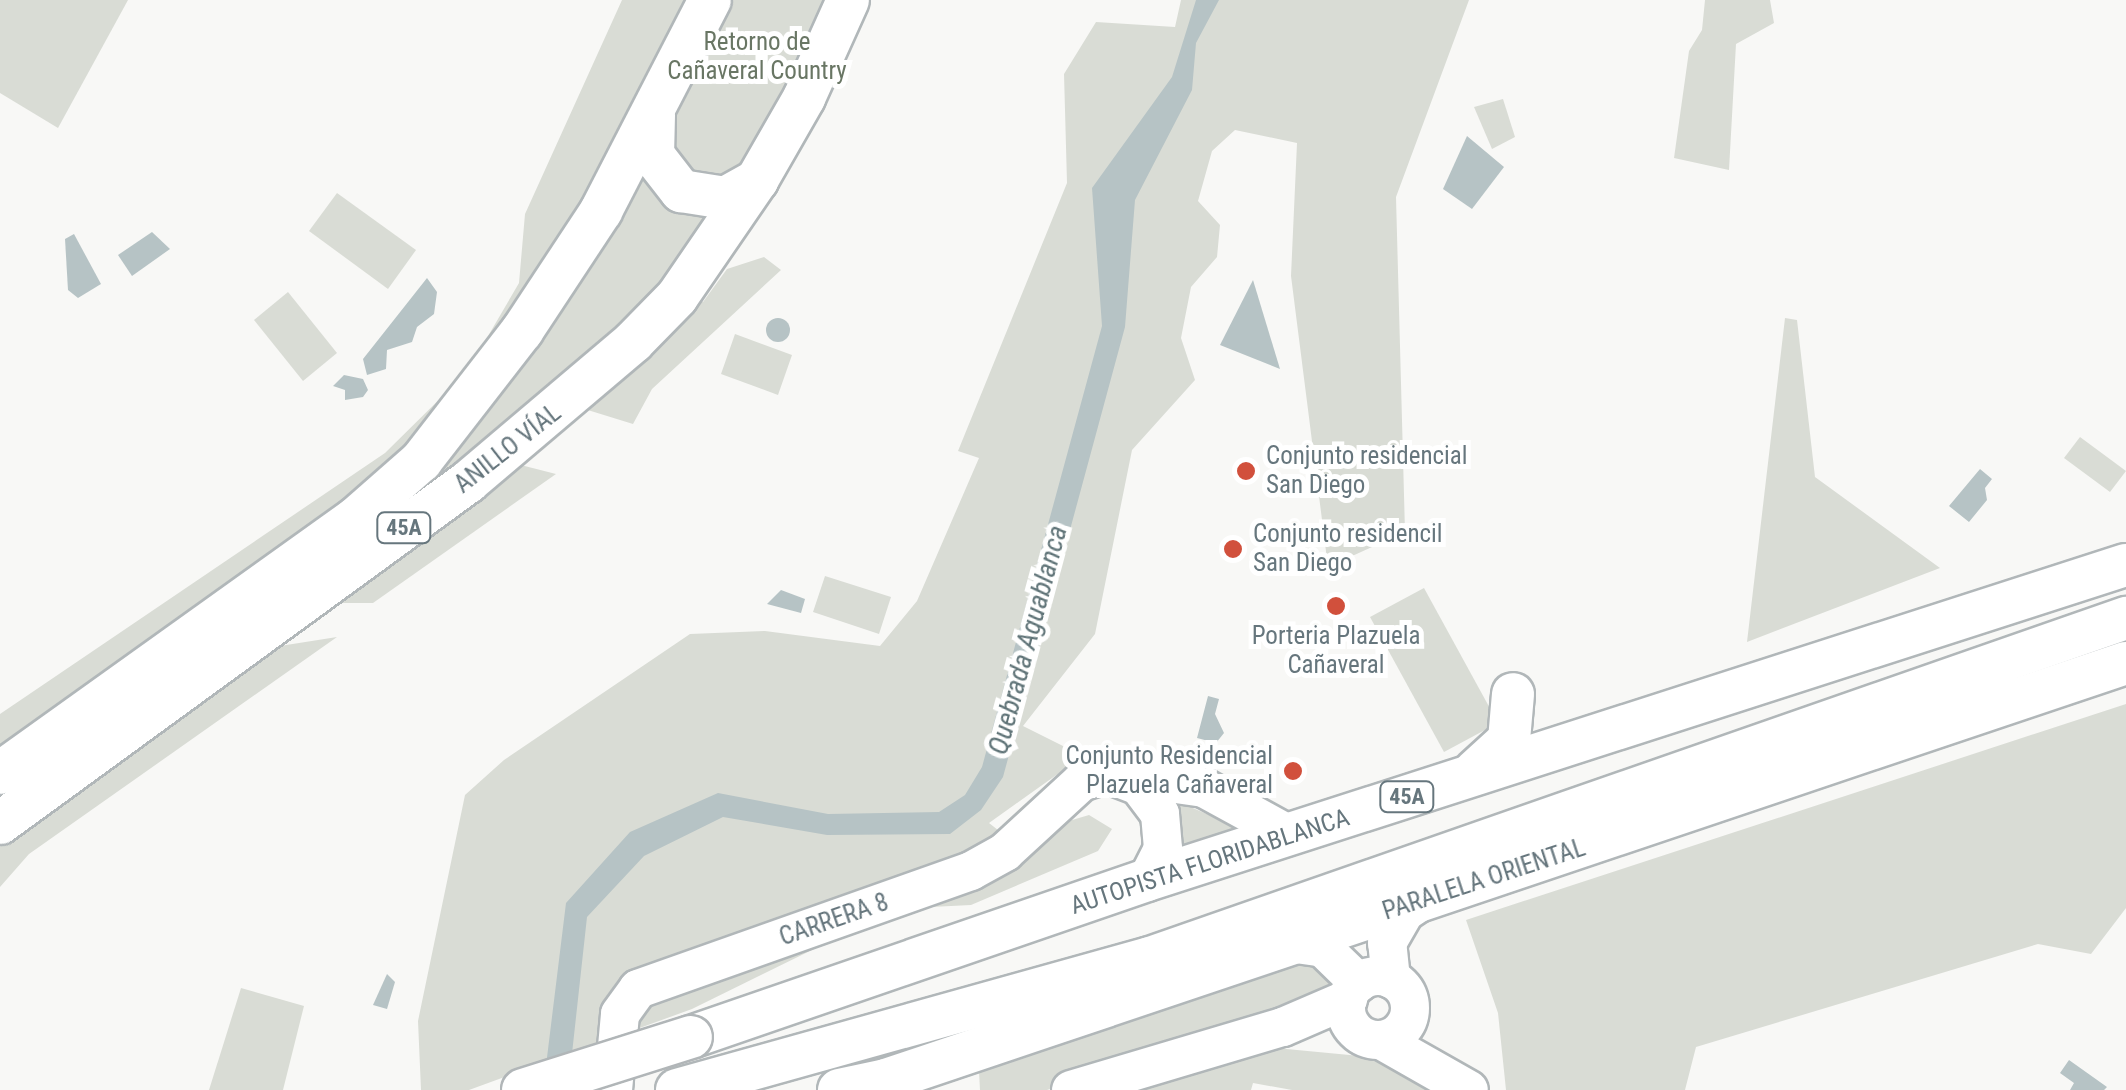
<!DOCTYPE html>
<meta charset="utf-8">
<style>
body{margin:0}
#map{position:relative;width:2126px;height:1090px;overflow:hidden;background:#f8f8f6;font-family:"Roboto Condensed",sans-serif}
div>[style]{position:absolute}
.green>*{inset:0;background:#d9dcd5}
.water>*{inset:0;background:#b6c3c5}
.round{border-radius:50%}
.roads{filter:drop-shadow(2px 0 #b1b7b9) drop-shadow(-2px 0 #b1b7b9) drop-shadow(0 2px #b1b7b9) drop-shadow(0 -2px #b1b7b9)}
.major>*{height:38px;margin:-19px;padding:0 19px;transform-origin:19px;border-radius:19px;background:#fff}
.major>.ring{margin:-19px;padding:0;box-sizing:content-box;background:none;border:38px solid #fff;border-radius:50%}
.highway>*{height:42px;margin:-21px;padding:0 21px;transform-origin:21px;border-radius:21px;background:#fff}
.bridges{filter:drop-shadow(2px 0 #b1b6b8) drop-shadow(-2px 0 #b1b6b8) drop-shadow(0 2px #b1b6b8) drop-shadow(0 -2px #b1b6b8)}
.highway-bridge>*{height:42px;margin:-21px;padding:0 21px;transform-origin:21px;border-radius:21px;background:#fff}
.dots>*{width:28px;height:28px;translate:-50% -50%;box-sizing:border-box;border:5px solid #fff;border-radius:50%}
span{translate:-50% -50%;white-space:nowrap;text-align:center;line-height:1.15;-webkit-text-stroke:10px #fff;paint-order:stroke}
.shield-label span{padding:2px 8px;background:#fff;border:2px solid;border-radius:8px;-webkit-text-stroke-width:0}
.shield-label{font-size:22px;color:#66767d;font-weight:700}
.park-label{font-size:25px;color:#697664}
.street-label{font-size:25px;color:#66767d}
.poi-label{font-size:25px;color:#66767d}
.left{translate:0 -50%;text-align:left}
.right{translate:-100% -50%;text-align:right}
.water-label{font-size:28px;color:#607478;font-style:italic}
</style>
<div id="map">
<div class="green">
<div style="clip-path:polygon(0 0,128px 0,58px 128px,0 93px)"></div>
<div style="clip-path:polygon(622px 0,696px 0,610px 181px,405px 462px,0 757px,0 714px,385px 453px,467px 372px,519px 283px,525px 214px)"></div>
<div style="clip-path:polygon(730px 0,840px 0,749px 172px,707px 187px,675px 158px,670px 130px)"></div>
<div style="clip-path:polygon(1181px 0,1469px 0,1396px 197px,1405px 532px,1328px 567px,1291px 276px,1297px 143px,1235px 130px,1212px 151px,1198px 201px,1220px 225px,1217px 257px,1191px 287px,1181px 338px,1195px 380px,1132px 450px,1095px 634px,1023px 726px,1083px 756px,989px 823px,1021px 848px,1052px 826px,1089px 815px,1112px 829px,1098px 851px,971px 905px,911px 908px,867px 923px,692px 1009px,469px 1090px,421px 1090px,418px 1021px,465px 795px,504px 760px,690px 634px,765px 631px,880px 646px,917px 601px,979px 458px,958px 451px,1067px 183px,1064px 74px,1096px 22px,1175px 27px)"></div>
<div style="clip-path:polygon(1705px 0,1770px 0,1774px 23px,1736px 44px,1729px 170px,1674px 158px,1689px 51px,1702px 30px)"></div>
<div style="clip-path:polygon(1503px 99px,1515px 137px,1492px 149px,1474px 107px)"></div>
<div style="clip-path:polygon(644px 163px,721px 218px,680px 277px,490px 442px,413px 492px)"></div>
<div style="clip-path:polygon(337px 193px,416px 250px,388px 289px,309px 231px)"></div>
<div style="clip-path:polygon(764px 257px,781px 270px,652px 389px,633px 424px,578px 407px,688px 302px,703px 302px,727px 269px)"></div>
<div style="clip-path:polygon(288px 292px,337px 353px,303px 381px,254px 320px)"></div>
<div style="clip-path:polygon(1785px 318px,1797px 320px,1815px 477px,1940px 568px,1747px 642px)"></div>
<div style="clip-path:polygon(735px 334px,792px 355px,778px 395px,721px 374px)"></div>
<div style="clip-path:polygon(2080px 437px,2126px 471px,2110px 492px,2064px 458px)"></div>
<div style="clip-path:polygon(509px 462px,556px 474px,373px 603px,316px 603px)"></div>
<div style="clip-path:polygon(825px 576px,891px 597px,879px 634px,813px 612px)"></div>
<div style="clip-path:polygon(1424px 588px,1498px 723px,1444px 752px,1370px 617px)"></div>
<div style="clip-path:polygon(337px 637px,29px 854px,0 887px,0 839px,202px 683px,241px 676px,280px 646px)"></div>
<div style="clip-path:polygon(2126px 704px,2126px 908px,2091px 954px,2038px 944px,1696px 1047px,1685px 1090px,1506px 1090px,1498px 1013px,1466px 920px)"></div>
<div style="clip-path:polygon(1163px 795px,1255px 835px,1186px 855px)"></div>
<div style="clip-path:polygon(1312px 960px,1331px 971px,1326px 999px,1047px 1090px,980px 1090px,979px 1071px)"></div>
<div style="clip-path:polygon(241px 988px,304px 1006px,283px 1090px,209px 1090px)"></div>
<div style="clip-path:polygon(1276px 1048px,1381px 1058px,1443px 1090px,1292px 1090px,1253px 1083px,1251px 1090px,1127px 1090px)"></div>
</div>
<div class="water">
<div style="clip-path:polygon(1196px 0,1219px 0,1196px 43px,1192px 90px,1135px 200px,1125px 327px,1003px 777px,981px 810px,950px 834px,827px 835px,723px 817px,644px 856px,587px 917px,568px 1090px,543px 1090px,566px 903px,630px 832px,718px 793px,828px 814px,939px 812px,965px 795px,982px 767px,1102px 326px,1092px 188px,1172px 77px)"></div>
<div style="clip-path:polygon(1467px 136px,1504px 167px,1472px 209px,1443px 189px)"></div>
<div style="clip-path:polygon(152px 232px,170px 249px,132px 276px,118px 255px)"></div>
<div style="clip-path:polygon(74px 234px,101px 284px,78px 298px,68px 290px,65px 239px)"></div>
<div style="clip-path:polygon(427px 278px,437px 292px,434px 314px,417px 327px,412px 342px,387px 350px,386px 369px,367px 375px,363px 359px)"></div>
<div style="clip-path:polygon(1253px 280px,1280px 369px,1220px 345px)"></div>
<div class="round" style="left:766px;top:318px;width:24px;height:24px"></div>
<div style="clip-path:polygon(344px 375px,363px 379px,368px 390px,363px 397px,345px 400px,345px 390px,333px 386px)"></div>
<div style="clip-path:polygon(1980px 469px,1992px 479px,1985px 488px,1987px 500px,1969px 522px,1949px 506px)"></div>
<div style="clip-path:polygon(781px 590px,805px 599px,801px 613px,767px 604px)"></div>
<div style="clip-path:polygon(1208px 696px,1219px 699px,1215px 714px,1224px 733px,1216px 743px,1197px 738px)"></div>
<div style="clip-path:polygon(387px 974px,395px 982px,387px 1009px,373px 1005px)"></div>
<div style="clip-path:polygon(2069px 1060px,2107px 1087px,2104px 1090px,2070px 1090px,2074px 1083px,2060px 1073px)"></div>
</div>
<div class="roads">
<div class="major">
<div style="left:1113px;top:776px;width:28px;rotate:21deg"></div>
<div style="left:1139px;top:786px;width:35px;rotate:53deg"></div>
<div style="left:1160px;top:814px;width:35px;rotate:85deg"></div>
<div style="left:1163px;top:849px;width:35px;rotate:117deg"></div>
<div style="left:1289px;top:943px;width:34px;rotate:8deg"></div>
<div style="left:1323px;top:948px;width:50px;rotate:44.2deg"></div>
<div class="ring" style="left:1346px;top:976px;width:26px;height:26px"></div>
<div style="left:1391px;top:979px;width:36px;rotate:-96deg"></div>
<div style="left:1387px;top:943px;width:36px;rotate:-60deg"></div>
<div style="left:1405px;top:912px;width:18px;rotate:-34deg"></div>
<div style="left:1381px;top:1040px;width:101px;rotate:29.6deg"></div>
<div style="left:613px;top:1090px;width:76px;rotate:-84.7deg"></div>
<div style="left:620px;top:1014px;width:31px;rotate:-54deg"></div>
<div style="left:638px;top:989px;width:353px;rotate:-19.5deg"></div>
<div style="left:971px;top:871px;width:39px;rotate:-29deg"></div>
<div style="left:1005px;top:852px;width:103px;rotate:-42.6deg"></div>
<div style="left:1081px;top:782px;width:26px;rotate:-18deg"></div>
<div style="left:1106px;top:774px;width:99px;rotate:8.1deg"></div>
<div style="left:1204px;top:788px;width:98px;rotate:28.7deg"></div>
<div style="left:1071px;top:1090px;width:221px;rotate:-16.6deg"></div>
<div style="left:1283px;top:1027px;width:71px;rotate:-23.3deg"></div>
</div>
<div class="highway">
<div style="left:654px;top:115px;width:40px;rotate:91.4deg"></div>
<div style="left:653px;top:155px;width:46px;rotate:52.1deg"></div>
<div style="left:681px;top:191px;width:45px;rotate:9deg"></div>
<div style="left:725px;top:198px;width:37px;rotate:-29deg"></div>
<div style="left:1475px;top:771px;width:46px;rotate:-42.4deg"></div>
<div style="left:1509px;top:740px;width:46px;rotate:-85deg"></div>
<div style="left:0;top:773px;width:437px;rotate:-35.6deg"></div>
<div style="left:355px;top:519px;width:88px;rotate:-41.3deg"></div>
<div style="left:421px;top:461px;width:165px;rotate:-52.2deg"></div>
<div style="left:522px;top:331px;width:144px;rotate:-56.6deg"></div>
<div style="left:601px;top:211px;width:237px;rotate:-62.7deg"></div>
<div style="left:0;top:823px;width:579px;rotate:-36.08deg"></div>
<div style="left:468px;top:482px;width:216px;rotate:-40.3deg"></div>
<div style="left:633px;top:342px;width:63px;rotate:-45.6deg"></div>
<div style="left:677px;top:297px;width:142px;rotate:-55.6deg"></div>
<div style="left:757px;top:180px;width:95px;rotate:-60.2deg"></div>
<div style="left:804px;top:98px;width:107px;rotate:-65.8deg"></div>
<div style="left:691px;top:1037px;width:482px;rotate:-19deg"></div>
<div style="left:1147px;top:880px;width:1028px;rotate:-17.84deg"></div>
<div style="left:677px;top:1090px;width:491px;rotate:-15.6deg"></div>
<div style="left:1150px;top:958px;width:1034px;rotate:-19.21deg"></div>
<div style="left:839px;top:1090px;width:48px;rotate:-12deg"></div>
<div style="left:886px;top:1080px;width:1308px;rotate:-18.59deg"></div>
</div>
</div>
<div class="bridges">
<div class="highway-bridge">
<div style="left:523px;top:1090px;width:176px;rotate:-17.5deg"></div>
</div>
</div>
<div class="dots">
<div style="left:1246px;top:471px;background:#d1503c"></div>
<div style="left:1233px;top:549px;background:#d1503c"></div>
<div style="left:1336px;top:606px;background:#d1503c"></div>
<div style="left:1293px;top:771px;background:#d1503c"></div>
</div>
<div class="shield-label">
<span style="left:404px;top:528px">45A</span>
<span style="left:1407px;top:797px">45A</span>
</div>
<div class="park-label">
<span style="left:757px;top:57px">Retorno de<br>Cañaveral Country</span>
</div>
<div class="street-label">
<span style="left:508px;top:449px;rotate:-38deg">ANILLO VÍAL</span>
<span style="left:1210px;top:862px;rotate:-18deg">AUTOPISTA FLORIDABLANCA</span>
<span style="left:1484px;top:880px;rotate:-18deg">PARALELA ORIENTAL</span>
<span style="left:834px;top:920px;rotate:-19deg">CARRERA 8</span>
</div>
<div class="poi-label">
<span class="left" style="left:1266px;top:471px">Conjunto residencial<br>San Diego</span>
<span class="left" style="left:1253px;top:549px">Conjunto residencil<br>San Diego</span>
<span style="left:1336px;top:651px">Porteria Plazuela<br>Cañaveral</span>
<span class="right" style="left:1273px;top:771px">Conjunto Residencial<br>Plazuela Cañaveral</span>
</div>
<div class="water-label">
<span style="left:1028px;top:640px;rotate:-75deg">Quebrada Aguablanca</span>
</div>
</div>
